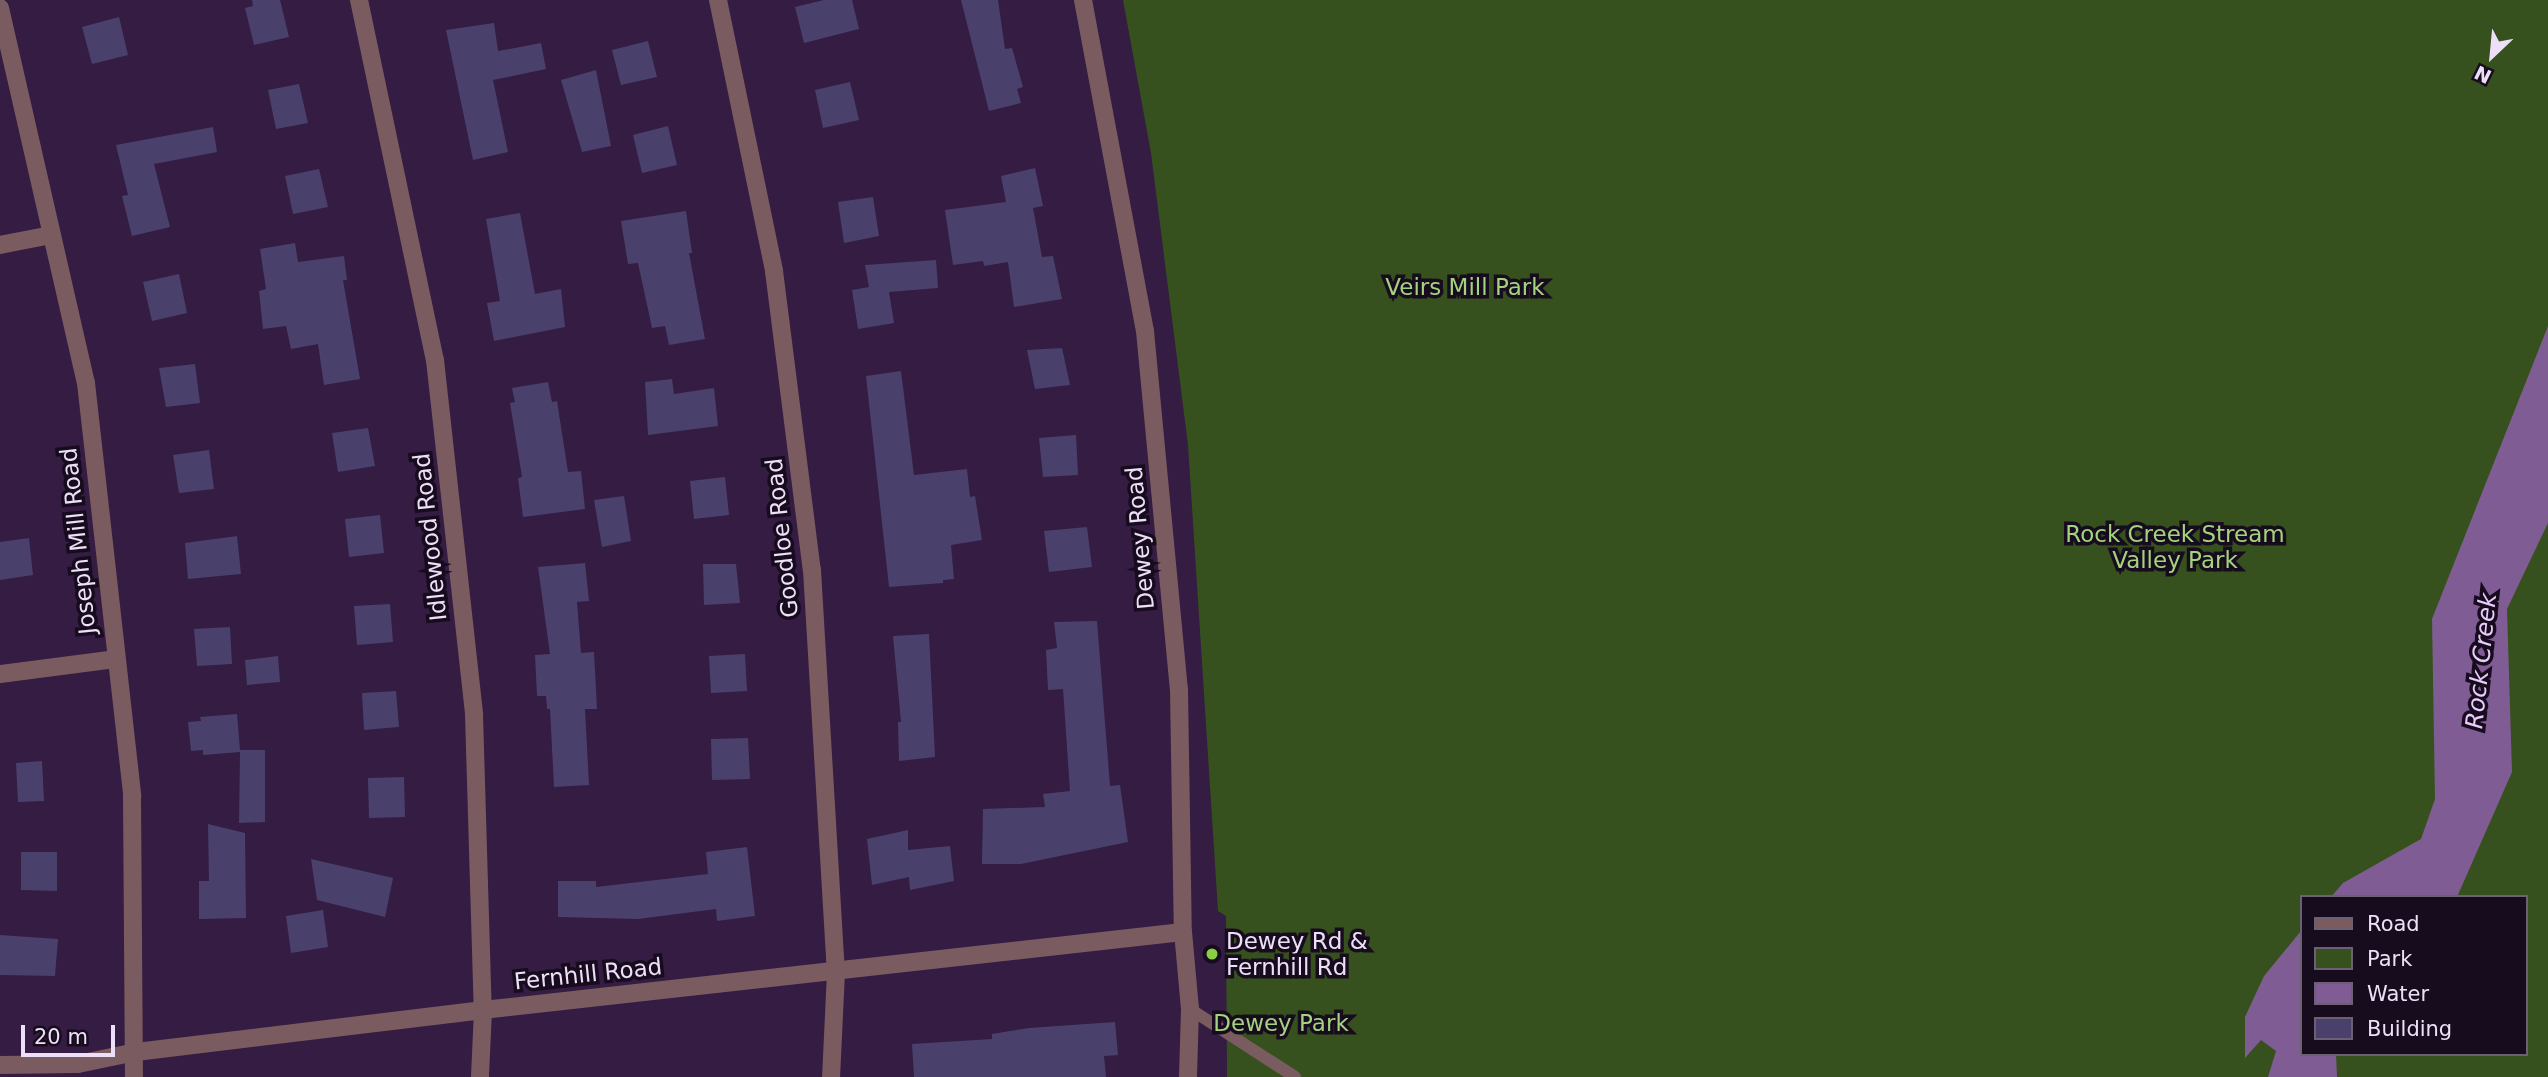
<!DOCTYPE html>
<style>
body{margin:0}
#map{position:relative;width:2548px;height:1077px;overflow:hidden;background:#341c42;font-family:"DejaVu Sans",sans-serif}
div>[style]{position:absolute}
.green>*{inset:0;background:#37511e}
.water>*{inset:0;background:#7f5d94}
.building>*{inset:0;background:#49416c}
.service>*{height:12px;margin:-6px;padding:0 6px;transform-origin:6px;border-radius:6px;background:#7a5b5f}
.minor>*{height:18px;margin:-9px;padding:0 9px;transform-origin:9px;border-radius:9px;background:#7a5b5f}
.tertiary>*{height:18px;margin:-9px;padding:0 9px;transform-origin:9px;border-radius:9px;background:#7a5b5f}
.dots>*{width:19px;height:19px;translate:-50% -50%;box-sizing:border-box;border:4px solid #170c1d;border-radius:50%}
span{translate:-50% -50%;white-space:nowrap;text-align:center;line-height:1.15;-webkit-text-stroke:7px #170c1d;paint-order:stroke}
.park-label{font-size:23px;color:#a4d27e}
.street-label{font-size:23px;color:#eddff7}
.poi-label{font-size:23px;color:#eddff7}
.left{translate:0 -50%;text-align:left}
.water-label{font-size:24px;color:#e9cbfc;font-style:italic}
.legend{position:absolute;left:2300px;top:895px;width:228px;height:161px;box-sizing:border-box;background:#170c1d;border:2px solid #6d6074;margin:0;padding:9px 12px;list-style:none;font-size:21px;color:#eddff7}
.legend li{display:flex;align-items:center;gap:14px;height:35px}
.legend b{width:35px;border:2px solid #6d6074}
.north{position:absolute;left:2457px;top:21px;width:70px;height:70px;-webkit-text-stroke:5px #170c1d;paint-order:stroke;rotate:206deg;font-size:19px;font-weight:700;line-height:28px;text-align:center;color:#eddff7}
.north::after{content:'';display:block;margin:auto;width:24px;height:32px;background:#eddff7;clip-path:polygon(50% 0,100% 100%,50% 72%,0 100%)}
.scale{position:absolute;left:21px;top:1025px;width:94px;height:32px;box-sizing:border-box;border:4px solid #eddff7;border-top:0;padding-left:9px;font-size:21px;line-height:24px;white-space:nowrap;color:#eddff7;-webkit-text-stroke:5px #170c1d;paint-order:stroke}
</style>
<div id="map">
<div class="green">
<div style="clip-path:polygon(evenodd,1123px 0,2548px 0,2548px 1077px,1227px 1077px,1226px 916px,1218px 911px,1188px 445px,1151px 153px,1123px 0,2301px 897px,2525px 897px,2525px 1054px,2301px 1054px,2301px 897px)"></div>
</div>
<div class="water">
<div style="clip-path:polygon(2548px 326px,2548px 523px,2507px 609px,2512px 772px,2457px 897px,2331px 897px,2343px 883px,2421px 839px,2435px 799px,2432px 619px)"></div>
<div style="clip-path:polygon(2301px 931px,2301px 1054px,2336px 1054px,2337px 1077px,2268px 1077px,2276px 1051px,2261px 1040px,2245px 1058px,2245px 1017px,2264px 976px)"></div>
</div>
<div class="building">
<div style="clip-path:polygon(252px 0,280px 0,289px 37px,254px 45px,245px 8px,253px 6px)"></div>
<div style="clip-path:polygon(824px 0,852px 0,859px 29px,804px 43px,795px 7px)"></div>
<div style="clip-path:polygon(961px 0,998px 0,1005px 49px,1012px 48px,1023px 87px,1017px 89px,1021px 103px,989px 111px)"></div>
<div style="clip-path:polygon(119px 17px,128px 55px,92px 64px,82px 27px)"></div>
<div style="clip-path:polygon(494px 23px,498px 51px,541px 43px,546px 69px,493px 80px,508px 152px,473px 160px,446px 30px)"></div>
<div style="clip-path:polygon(648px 41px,657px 77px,621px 85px,612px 50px)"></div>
<div style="clip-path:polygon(596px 70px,611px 146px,582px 152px,561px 80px)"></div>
<div style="clip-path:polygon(850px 82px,859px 120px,823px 128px,815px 90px)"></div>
<div style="clip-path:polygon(299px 84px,308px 123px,276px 129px,268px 90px)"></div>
<div style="clip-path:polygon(668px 126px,677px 165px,642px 173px,633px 135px)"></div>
<div style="clip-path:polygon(213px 127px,217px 152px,154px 164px,170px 227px,132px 236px,122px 196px,128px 195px,116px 145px)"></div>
<div style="clip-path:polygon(1035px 168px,1043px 206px,1033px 208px,1042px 257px,1053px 256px,1062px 299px,1014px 307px,1008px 262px,984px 266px,983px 261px,953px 265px,945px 210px,1006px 202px,1001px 176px)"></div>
<div style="clip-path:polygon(319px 169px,328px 207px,293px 214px,285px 176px)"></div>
<div style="clip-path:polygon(873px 197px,879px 236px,844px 243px,838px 202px)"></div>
<div style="clip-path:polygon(686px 211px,692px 253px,689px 253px,705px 339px,669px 345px,665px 326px,652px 328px,638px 263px,628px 264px,621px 221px)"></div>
<div style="clip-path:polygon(520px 213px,535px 294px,561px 289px,565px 327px,494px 341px,487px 303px,500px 301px,486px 219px)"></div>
<div style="clip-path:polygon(295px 243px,298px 262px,344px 256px,347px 280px,343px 280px,360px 379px,324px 385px,318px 344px,291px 349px,286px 326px,263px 329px,259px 291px,266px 289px,260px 249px)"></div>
<div style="clip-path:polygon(936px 260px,938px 288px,889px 292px,894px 323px,858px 329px,852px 290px,869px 287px,865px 265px)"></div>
<div style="clip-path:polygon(179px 274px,187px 313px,152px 321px,143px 282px)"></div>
<div style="clip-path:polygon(1062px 348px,1070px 385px,1035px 389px,1027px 350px)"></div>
<div style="clip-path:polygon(195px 364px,200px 403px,166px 407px,159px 368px)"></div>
<div style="clip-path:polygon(901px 371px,914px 475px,967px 469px,970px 497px,975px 496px,982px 540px,951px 545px,954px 579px,943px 580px,943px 583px,889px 587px,866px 376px)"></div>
<div style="clip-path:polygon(672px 379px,674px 394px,714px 388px,718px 426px,648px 435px,645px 382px)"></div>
<div style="clip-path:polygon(548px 382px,552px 402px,557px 401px,568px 472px,581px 471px,585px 509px,523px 517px,518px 478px,522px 477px,510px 403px,515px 402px,512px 388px)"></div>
<div style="clip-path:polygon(368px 428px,375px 466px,338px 472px,332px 433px)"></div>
<div style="clip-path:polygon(1076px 435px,1078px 475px,1043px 477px,1039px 438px)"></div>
<div style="clip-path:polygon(209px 450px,214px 489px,179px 493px,173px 455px)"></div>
<div style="clip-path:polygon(725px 477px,729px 515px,694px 519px,690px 481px)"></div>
<div style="clip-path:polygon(624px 496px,631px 541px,602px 547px,594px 500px)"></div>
<div style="clip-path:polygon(380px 515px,384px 553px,349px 557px,345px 519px)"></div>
<div style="clip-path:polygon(1087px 527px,1092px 567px,1049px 572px,1044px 531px)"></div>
<div style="clip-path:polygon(237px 536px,241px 574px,188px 579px,185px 543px)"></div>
<div style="clip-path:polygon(29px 538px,33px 575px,0 580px,0 542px)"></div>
<div style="clip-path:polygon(585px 563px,589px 601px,577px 602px,581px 653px,594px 652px,597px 709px,585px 709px,589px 785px,554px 787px,550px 709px,547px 709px,546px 696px,537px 696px,535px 655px,550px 654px,538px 567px)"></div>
<div style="clip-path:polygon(703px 564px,736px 564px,740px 603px,704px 605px)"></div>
<div style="clip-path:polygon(390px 604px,393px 642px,357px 645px,354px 606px)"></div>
<div style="clip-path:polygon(1097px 621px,1110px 786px,1120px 785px,1128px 842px,1021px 864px,982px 864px,983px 809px,1045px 807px,1043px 794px,1070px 791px,1063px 689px,1048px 690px,1046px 650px,1057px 648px,1054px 622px)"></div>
<div style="clip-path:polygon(230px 627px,232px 664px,197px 666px,194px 629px)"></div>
<div style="clip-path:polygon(929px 634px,935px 757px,899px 761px,898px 722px,901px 722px,893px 636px)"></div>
<div style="clip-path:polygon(745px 654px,747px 691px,711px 693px,709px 656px)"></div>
<div style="clip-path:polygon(278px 656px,280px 682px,247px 685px,245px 660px)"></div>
<div style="clip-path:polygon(396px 691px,399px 727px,364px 730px,362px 693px)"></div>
<div style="clip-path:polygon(237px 714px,240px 750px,265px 750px,265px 822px,239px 823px,240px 752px,203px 755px,203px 750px,191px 751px,188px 722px,201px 721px,200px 717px)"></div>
<div style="clip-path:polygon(748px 738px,750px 779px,712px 780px,711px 739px)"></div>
<div style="clip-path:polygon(42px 761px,44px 801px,18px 802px,16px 763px)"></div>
<div style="clip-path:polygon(404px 777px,405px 817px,369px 818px,368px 778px)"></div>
<div style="clip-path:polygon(208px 824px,245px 833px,246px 918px,199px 919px,199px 881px,209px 881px)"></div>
<div style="clip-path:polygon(908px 830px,908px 850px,950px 846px,954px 881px,910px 890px,909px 877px,872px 885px,867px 839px)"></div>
<div style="clip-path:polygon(747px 847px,755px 916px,717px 921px,716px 909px,638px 919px,558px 917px,558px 881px,596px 881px,596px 887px,708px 874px,706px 852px)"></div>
<div style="clip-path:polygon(21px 852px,57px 852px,57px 891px,21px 890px)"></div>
<div style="clip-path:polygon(311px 859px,393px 878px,385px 917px,317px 900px)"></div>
<div style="clip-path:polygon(323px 910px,328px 947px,291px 953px,286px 916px)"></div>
<div style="clip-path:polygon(0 935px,58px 939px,55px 976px,0 975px)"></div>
<div style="clip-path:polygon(1115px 1022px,1118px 1055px,1104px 1056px,1106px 1077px,914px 1077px,912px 1044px,992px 1039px,992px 1034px,1029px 1028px)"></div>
</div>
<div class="service">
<div style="left:1190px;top:1009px;width:125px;rotate:32.9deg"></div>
</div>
<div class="minor">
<div style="left:359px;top:0;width:368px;rotate:78.1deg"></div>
<div style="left:435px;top:360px;width:357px;rotate:83.7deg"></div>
<div style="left:474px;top:715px;width:295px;rotate:88.3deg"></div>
<div style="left:483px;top:1010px;width:67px;rotate:92.6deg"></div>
<div style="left:718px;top:0;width:277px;rotate:78.3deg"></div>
<div style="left:774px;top:271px;width:301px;rotate:82.8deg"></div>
<div style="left:812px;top:570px;width:403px;rotate:86.6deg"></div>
<div style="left:836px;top:972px;width:105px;rotate:92.7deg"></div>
<div style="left:0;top:8px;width:385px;rotate:77.1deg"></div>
<div style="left:86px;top:383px;width:416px;rotate:83.6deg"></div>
<div style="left:132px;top:796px;width:281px;rotate:89.6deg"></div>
<div style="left:0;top:245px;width:52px;rotate:-11.1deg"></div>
<div style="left:0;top:674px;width:116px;rotate:-7.4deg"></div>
<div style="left:0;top:1065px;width:78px;rotate:-0.7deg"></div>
<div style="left:78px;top:1064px;width:59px;rotate:-11.7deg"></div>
<div style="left:136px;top:1052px;width:350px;rotate:-6.9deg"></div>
<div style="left:483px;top:1010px;width:704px;rotate:-6.36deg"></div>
</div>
<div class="tertiary">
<div style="left:1083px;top:0;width:337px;rotate:79.4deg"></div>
<div style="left:1145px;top:331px;width:360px;rotate:84.6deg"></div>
<div style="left:1179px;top:689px;width:243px;rotate:89.1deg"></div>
<div style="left:1183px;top:932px;width:77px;rotate:84.8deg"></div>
<div style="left:1190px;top:1009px;width:68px;rotate:91.7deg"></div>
</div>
<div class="dots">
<div style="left:1212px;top:954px;background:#8bce46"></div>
</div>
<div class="park-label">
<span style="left:1465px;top:287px">Veirs Mill Park</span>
<span style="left:2175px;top:547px">Rock Creek Stream<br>Valley Park</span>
<span style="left:1281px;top:1023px">Dewey Park</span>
</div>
<div class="street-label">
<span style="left:430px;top:537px;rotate:-96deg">Idlewood Road</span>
<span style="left:782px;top:538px;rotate:-96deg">Goodloe Road</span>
<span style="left:1140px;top:538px;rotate:-95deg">Dewey Road</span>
<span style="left:78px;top:541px;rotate:-96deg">Joseph Mill Road</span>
<span style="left:588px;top:974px;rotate:-6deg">Fernhill Road</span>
</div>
<div class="poi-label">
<span class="left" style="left:1226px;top:954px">Dewey Rd &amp;<br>Fernhill Rd</span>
</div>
<div class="water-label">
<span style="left:2482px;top:661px;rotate:-84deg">Rock Creek</span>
</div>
<ul class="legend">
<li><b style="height:9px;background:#7a5b5f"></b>Road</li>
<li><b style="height:19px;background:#37511e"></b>Park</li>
<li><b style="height:19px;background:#7f5d94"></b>Water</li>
<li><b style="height:19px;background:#49416c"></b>Building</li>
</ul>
<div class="north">N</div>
<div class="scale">20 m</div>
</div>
